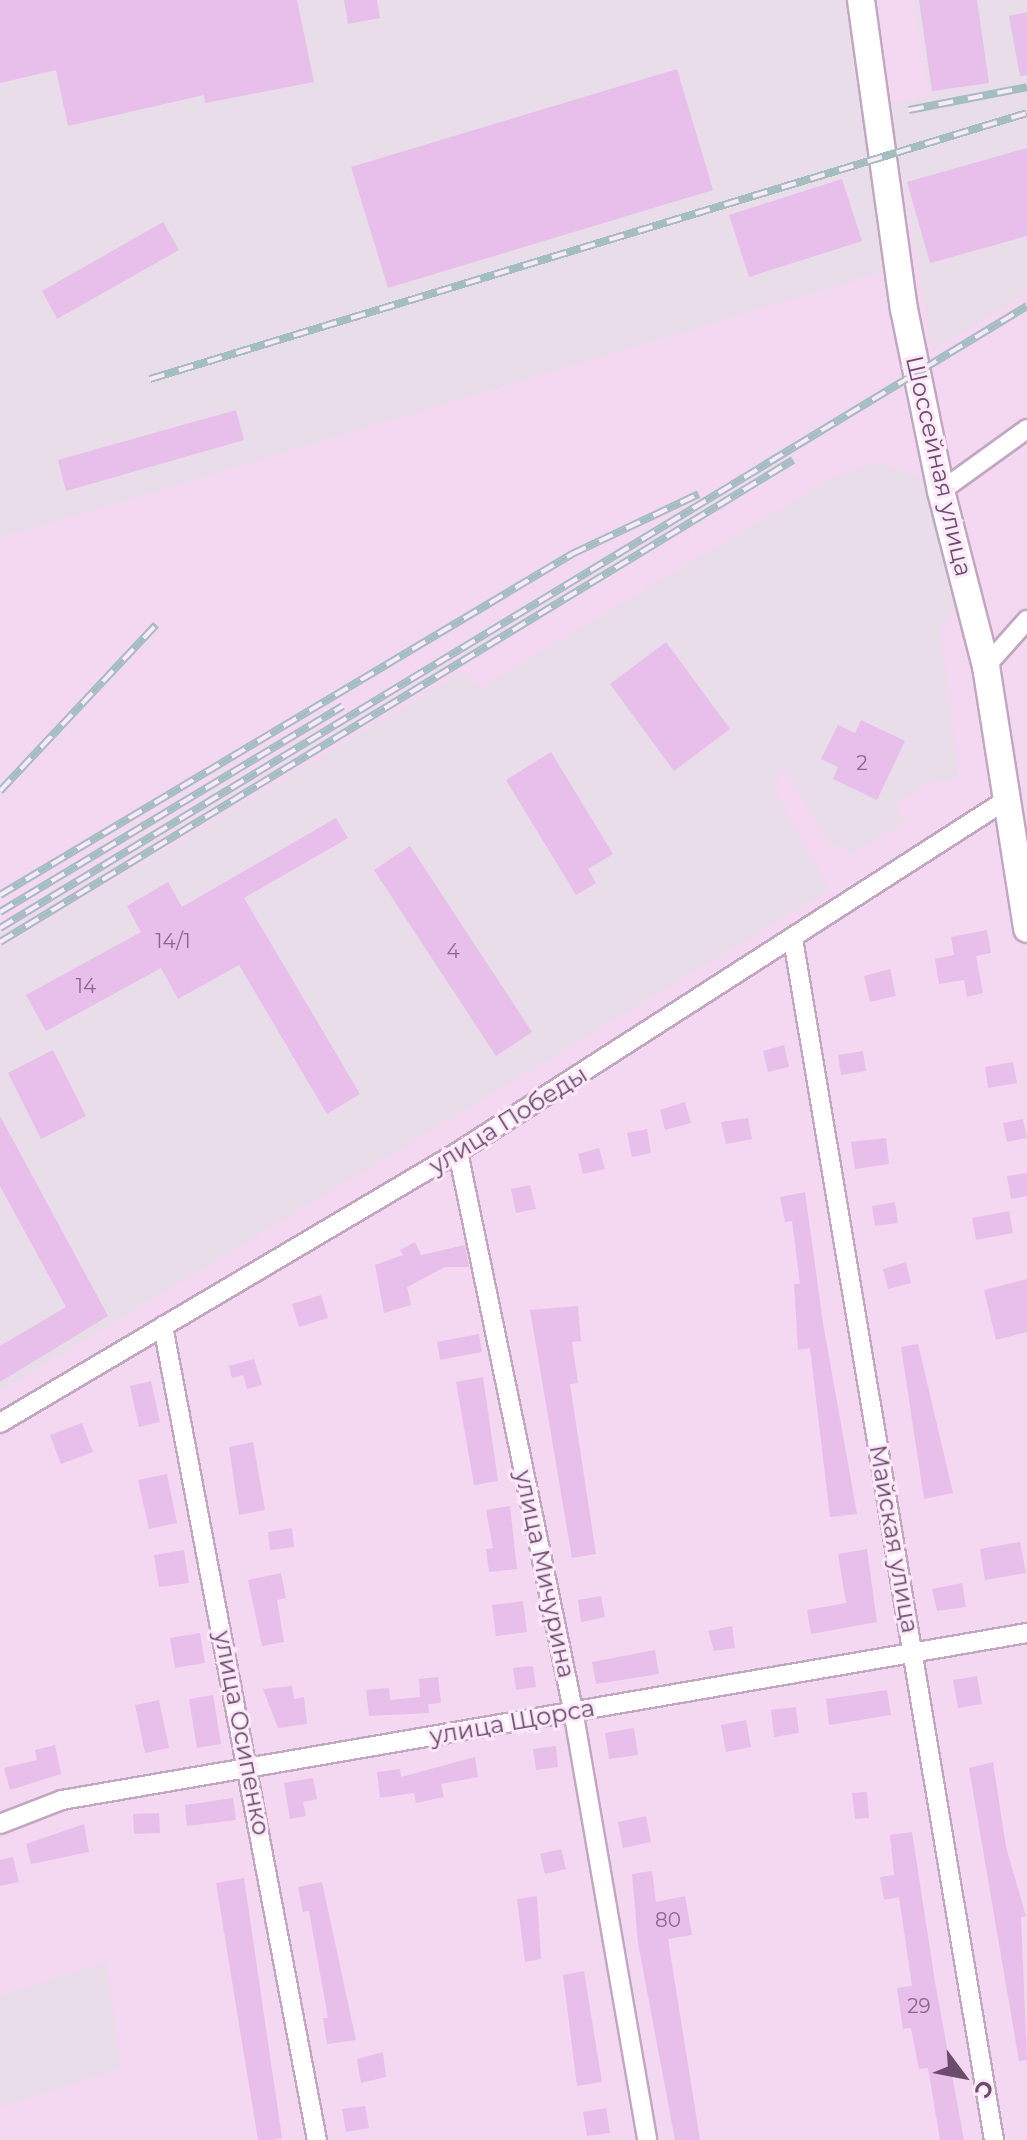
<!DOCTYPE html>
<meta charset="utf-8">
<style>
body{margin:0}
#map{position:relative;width:1027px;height:2140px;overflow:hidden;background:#f9e3f5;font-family:Montserrat,sans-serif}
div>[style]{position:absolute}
.residential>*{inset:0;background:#f4d8f1}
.industrial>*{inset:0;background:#e8dde8}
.building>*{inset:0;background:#e8beeb}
.roads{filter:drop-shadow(2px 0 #c2a6c2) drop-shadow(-2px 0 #c2a6c2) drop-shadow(0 2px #c2a6c2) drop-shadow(0 -2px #c2a6c2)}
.street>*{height:18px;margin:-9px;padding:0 9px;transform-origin:9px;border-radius:9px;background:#fff}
.secondary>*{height:26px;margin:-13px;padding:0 13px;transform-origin:13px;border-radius:13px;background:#fff}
.rail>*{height:8px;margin-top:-4px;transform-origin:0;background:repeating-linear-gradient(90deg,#fce8f9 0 15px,#a3bdc0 0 30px);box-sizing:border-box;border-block:2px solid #a3bdc0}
span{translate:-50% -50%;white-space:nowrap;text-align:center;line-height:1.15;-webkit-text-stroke:6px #fce8f9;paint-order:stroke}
.number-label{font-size:20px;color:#8a688c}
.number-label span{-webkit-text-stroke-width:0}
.street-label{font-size:24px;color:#6a4c6d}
.north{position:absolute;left:923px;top:2036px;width:80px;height:80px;-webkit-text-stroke:6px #fce8f9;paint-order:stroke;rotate:122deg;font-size:22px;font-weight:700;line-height:32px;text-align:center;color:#6a4c6d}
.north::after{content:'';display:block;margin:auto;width:28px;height:36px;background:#6a4c6d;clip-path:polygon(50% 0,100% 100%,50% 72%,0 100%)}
</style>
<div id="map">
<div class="residential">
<div style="clip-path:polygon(0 0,1027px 0,1027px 2140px,0 2140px)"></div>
</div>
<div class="industrial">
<div style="clip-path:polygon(0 0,848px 0,885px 271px,0 538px)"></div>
<div style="clip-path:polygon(914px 0,1027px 0,1027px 293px,933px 350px,889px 104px,930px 96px)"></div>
<div style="clip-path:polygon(878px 463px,927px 480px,956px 609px,940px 629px,959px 777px,925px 784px,895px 806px,904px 823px,852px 853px,829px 842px,783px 766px,774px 789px,829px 890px,0 1391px,0 949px,463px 672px,480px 688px,833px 478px)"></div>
<div style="clip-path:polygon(106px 1962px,121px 2068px,0 2107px,0 1997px)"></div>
</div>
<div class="building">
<div style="clip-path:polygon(0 0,297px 0,314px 82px,205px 103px,204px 95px,68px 126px,56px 70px,0 83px)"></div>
<div style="clip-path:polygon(344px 0,377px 0,380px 18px,348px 24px)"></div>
<div style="clip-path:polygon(919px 0,977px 0,989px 83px,932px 91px)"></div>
<div style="clip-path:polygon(1027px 12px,1027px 75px,1020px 76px,1009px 16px)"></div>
<div style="clip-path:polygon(677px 69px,713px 190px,388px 288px,351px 167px)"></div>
<div style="clip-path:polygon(1027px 148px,1027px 236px,930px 263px,907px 182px)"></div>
<div style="clip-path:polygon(842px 179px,862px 241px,749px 277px,729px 215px)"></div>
<div style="clip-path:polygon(163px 222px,179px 250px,57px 319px,42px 291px)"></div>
<div style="clip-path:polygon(236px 410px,244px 440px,66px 491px,58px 460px)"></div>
<div style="clip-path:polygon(666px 642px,730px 729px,674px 771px,610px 684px)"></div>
<div style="clip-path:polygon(861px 720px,905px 741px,877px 800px,833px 779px,838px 767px,821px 759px,838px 725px,855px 733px)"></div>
<div style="clip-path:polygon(551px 752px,613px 854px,588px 869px,596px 883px,576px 895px,506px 780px)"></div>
<div style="clip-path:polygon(336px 818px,348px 838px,244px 898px,360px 1094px,327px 1114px,239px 965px,178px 999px,161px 968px,46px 1031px,26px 995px,141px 932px,127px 906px,168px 882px,182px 907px)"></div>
<div style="clip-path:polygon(410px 846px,532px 1032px,496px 1056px,374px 870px)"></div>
<div style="clip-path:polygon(987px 930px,991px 953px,976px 956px,983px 993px,967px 997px,964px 980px,939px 984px,935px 959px,954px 955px,951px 937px)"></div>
<div style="clip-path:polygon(890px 969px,896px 996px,870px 1002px,864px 976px)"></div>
<div style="clip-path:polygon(784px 1045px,789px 1067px,768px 1072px,763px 1051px)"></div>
<div style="clip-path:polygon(53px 1050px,86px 1116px,41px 1139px,8px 1073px)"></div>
<div style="clip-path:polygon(863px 1051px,866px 1071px,841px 1075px,838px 1055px)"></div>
<div style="clip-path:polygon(1013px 1062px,1017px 1083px,988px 1088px,985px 1067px)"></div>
<div style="clip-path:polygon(685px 1102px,691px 1123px,665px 1130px,660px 1110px)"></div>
<div style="clip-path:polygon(0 1116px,108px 1316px,0 1382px,0 1346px,66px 1307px,0 1186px)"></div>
<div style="clip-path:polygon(748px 1118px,752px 1139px,726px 1144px,721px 1122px)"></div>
<div style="clip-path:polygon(1023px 1119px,1027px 1138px,1007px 1142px,1003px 1123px)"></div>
<div style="clip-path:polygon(647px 1129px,651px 1153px,632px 1157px,627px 1133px)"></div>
<div style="clip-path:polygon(886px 1138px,889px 1164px,855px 1169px,851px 1142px)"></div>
<div style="clip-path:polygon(599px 1148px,605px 1169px,583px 1174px,578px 1154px)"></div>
<div style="clip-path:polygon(1027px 1173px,1027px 1196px,1011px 1199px,1007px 1176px)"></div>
<div style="clip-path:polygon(530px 1185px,536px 1209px,516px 1213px,511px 1189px)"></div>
<div style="clip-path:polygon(805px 1192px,823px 1323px,857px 1514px,830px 1517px,810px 1348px,798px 1350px,794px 1284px,800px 1284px,792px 1221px,785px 1222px,780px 1197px)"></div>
<div style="clip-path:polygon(895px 1202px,898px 1223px,875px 1226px,872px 1206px)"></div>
<div style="clip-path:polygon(1009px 1211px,1013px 1233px,976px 1240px,972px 1218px)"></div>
<div style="clip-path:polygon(415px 1242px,421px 1255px,465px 1245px,469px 1267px,445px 1267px,407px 1287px,411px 1305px,384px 1313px,375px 1265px,403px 1255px,400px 1250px)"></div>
<div style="clip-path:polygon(906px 1262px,911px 1283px,888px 1289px,883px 1269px)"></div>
<div style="clip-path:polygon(1027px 1279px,1027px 1332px,996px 1340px,984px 1290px)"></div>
<div style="clip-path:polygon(321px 1295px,328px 1318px,299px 1327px,292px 1304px)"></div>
<div style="clip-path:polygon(578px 1306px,581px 1341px,572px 1342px,578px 1383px,570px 1384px,596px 1554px,572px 1558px,530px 1310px)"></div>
<div style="clip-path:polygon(479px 1334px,482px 1352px,440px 1360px,437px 1342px)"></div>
<div style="clip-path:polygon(918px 1344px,953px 1493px,924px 1499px,901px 1347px)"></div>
<div style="clip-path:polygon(254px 1359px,262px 1385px,247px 1389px,243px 1375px,232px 1378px,229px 1366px)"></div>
<div style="clip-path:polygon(483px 1377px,498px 1481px,474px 1485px,456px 1382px)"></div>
<div style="clip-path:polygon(151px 1381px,160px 1422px,139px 1427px,130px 1386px)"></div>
<div style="clip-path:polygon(82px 1423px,93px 1452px,61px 1464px,50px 1435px)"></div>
<div style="clip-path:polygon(253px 1442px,265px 1510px,239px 1515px,229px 1447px)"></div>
<div style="clip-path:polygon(167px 1474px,177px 1523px,149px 1529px,138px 1480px)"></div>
<div style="clip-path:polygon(510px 1506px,517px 1569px,489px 1572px,486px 1549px,493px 1548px,486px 1510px)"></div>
<div style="clip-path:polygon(292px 1528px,294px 1547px,270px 1550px,268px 1532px)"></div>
<div style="clip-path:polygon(1020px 1542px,1026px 1573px,985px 1580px,980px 1549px)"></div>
<div style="clip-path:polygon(867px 1549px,877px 1622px,811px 1634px,807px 1610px,846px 1603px,838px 1554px)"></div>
<div style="clip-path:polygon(184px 1550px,189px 1583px,159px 1587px,154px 1555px)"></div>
<div style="clip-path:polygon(281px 1573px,286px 1598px,277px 1600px,284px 1642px,262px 1646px,248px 1580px)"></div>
<div style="clip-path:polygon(962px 1583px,966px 1607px,937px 1611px,932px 1589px)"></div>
<div style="clip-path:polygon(601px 1596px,605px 1617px,581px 1622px,578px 1600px)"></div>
<div style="clip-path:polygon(523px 1601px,527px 1632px,496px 1636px,492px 1605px)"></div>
<div style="clip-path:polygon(732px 1626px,735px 1648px,714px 1651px,708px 1631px)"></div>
<div style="clip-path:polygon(200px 1633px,205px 1663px,175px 1668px,170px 1638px)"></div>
<div style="clip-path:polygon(655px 1650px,659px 1674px,596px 1684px,592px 1662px)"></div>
<div style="clip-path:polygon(533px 1666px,536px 1687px,516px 1690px,513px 1668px)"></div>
<div style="clip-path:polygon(977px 1676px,982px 1704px,958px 1708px,953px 1680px)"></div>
<div style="clip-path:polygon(438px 1677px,441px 1703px,428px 1704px,429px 1713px,369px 1716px,366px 1690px,389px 1688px,390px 1700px,420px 1697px,419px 1679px)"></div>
<div style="clip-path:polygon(292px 1686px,294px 1699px,304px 1697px,307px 1724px,278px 1728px,263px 1689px)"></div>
<div style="clip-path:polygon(887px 1690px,891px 1715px,829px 1725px,826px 1699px)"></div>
<div style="clip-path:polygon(213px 1695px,221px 1744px,197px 1748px,189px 1699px)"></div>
<div style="clip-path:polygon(159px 1700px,169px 1748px,145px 1753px,135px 1705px)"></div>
<div style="clip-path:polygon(796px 1707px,799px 1733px,774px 1737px,771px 1710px)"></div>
<div style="clip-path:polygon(746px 1720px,751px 1747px,726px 1752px,721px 1725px)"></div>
<div style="clip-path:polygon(634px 1728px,638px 1755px,609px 1759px,605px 1733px)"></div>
<div style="clip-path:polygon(55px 1745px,61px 1774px,10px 1790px,4px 1768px,37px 1760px,35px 1750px)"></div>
<div style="clip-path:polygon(556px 1746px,558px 1767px,536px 1770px,533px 1749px)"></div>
<div style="clip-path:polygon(475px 1757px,478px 1777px,441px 1784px,444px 1797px,416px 1803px,414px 1793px,380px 1798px,377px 1772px,400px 1769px,401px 1777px)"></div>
<div style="clip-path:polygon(993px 1762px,1006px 1847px,1026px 1916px,1021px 1917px,1027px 2060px,1019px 2061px,969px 1768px)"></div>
<div style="clip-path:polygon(313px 1778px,317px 1799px,303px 1802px,306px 1816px,290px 1819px,284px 1783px)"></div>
<div style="clip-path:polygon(867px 1792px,869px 1818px,855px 1819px,852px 1793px)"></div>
<div style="clip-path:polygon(233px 1798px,236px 1820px,187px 1826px,185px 1805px)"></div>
<div style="clip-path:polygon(159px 1813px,160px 1833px,134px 1834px,133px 1814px)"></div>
<div style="clip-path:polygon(646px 1816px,651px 1842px,623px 1848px,618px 1822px)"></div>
<div style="clip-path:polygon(84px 1824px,89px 1852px,31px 1864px,26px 1844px)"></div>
<div style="clip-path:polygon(912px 1832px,935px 1982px,964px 2140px,940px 2140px,928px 2068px,919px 2069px,911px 2028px,903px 2029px,897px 1988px,912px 1986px,899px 1897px,884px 1900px,880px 1877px,894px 1875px,890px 1835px)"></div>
<div style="clip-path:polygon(561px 1849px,566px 1869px,545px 1874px,540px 1854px)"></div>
<div style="clip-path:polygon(13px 1857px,19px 1882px,0 1886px,0 1860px)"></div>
<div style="clip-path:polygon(652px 1871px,656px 1902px,685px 1896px,692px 1935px,668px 1939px,700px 2140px,675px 2140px,638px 1943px,632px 1874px)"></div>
<div style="clip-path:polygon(244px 1878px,282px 2138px,273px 2140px,258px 2140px,216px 1883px)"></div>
<div style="clip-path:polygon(322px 1882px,356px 2040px,327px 2044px,323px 2018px,328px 2018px,309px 1911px,303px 1912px,298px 1887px)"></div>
<div style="clip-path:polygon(537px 1896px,541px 1959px,525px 1962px,517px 1899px)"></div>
<div style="clip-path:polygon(584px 1971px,602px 2082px,577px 2086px,563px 1975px)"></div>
<div style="clip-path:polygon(383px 2052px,386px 2077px,361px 2083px,357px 2059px)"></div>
<div style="clip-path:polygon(365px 2106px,369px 2128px,346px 2132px,342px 2109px)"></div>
<div style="clip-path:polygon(606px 2108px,610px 2133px,587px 2136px,583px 2112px)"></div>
</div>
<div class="roads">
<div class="street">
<div style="left:941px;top:491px;width:106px;rotate:-35.8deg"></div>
<div style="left:986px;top:666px;width:62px;rotate:-48.3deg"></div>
<div style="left:793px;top:939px;width:1218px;rotate:80.5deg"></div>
<div style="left:458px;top:1152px;width:570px;rotate:78.35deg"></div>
<div style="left:573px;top:1710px;width:436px;rotate:80.2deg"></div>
<div style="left:163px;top:1326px;width:828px;rotate:79.29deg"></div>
<div style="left:0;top:1423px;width:532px;rotate:-30.61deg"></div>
<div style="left:458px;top:1152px;width:651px;rotate:-32.71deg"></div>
<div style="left:0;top:1824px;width:66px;rotate:-21.2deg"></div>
<div style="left:62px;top:1800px;width:979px;rotate:-9.82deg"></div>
</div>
<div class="secondary">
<div style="left:861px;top:0;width:312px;rotate:82.1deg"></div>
<div style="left:904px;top:309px;width:186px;rotate:78.5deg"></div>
<div style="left:941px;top:491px;width:181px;rotate:75.6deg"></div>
<div style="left:986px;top:666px;width:266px;rotate:81.1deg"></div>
</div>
</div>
<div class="rail">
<div style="left:909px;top:110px;width:120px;rotate:-11deg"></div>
<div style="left:150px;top:379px;width:916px;rotate:-16.87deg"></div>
<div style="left:0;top:791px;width:228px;rotate:-46.8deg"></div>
<div style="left:0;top:895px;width:666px;rotate:-30.8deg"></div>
<div style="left:572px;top:554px;width:140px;rotate:-25.3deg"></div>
<div style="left:0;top:912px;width:400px;rotate:-31deg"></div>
<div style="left:0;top:928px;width:1201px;rotate:-31.2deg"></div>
<div style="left:0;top:942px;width:928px;rotate:-31.29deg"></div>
</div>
<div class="number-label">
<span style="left:862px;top:763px">2</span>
<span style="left:173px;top:941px">14/1</span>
<span style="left:453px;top:951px">4</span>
<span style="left:86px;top:986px">14</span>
<span style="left:668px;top:1920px">80</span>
<span style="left:919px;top:2006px">29</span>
</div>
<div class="street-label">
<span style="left:939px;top:466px;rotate:77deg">Шоссейная улица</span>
<span style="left:508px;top:1120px;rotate:-32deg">улица Победы</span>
<span style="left:894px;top:1539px;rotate:80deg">Майская улица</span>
<span style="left:545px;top:1574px;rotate:78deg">улица Мичурина</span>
<span style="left:512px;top:1722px;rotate:-10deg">улица Щорса</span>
<span style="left:242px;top:1733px;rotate:79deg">улица Осипенко</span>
</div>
<div class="north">С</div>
</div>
